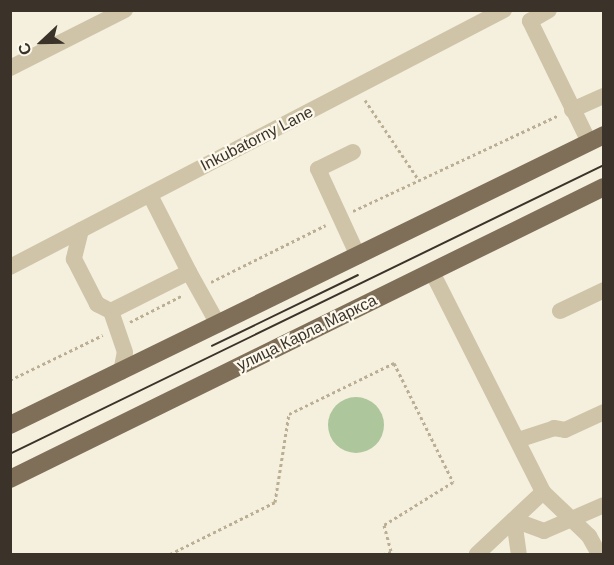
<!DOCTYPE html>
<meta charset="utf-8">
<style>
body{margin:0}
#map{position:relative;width:614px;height:565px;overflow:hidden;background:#f5f0de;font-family:Helvetica,sans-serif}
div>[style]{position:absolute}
.green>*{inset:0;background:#adc69b}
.round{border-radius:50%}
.path>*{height:3px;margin-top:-1.5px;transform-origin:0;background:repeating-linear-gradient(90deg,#bbae92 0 3px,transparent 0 6px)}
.minor>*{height:16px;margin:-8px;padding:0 8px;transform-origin:8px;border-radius:8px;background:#cfc4a8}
.major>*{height:18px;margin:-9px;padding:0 9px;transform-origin:9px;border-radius:9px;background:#7f6f58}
.tram>*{height:1.5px;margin:-0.75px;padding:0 0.75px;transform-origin:0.75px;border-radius:0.75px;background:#3b3329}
span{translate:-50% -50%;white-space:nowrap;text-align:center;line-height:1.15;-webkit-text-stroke:4.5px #fcf8eb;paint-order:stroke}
.street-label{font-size:16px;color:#3b3329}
.frame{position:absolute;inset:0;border:12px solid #3b3329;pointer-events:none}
.north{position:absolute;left:12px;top:12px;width:60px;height:60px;-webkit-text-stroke:4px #fcf8eb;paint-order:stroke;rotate:248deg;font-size:16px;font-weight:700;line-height:24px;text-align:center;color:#3b3329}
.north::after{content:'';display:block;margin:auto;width:21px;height:27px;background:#3b3329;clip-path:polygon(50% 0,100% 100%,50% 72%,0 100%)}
</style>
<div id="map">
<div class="green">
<div class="round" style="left:328px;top:397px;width:56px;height:56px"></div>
</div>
<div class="path">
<div style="left:365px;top:100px;width:95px;rotate:56.1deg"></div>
<div style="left:353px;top:211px;width:227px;rotate:-25deg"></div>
<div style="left:211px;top:282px;width:128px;rotate:-26.4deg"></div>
<div style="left:130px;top:322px;width:59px;rotate:-27deg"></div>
<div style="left:10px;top:380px;width:103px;rotate:-25.8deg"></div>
<div style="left:170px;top:554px;width:117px;rotate:-26.3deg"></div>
<div style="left:275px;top:502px;width:89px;rotate:-81deg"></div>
<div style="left:289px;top:414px;width:117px;rotate:-25.9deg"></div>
<div style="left:394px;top:363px;width:133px;rotate:63.6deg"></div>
<div style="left:453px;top:482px;width:81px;rotate:148.1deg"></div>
<div style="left:384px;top:525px;width:28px;rotate:75deg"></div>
<div style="left:391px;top:552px;width:7px;rotate:164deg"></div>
</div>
<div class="minor">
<div style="left:549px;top:10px;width:22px;rotate:150deg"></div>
<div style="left:530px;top:21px;width:135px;rotate:64deg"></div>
<div style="left:10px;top:68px;width:129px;rotate:-26.8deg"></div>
<div style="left:572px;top:110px;width:35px;rotate:-24deg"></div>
<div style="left:353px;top:152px;width:39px;rotate:154deg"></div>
<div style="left:318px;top:169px;width:96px;rotate:65.3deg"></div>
<div style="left:150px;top:195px;width:86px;rotate:63.1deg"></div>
<div style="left:81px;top:230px;width:30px;rotate:104deg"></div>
<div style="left:74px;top:259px;width:51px;rotate:62.9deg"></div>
<div style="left:97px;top:304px;width:16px;rotate:27deg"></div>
<div style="left:10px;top:267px;width:557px;rotate:-27.49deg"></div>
<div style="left:432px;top:272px;width:246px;rotate:63.2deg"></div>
<div style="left:543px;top:492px;width:91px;rotate:136.8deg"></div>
<div style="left:560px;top:311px;width:49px;rotate:-25.5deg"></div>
<div style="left:121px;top:372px;width:20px;rotate:-79deg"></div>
<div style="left:125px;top:352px;width:43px;rotate:-108.9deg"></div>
<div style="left:111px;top:311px;width:87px;rotate:-26.6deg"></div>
<div style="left:189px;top:272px;width:60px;rotate:60.9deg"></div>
<div style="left:518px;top:440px;width:38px;rotate:-18deg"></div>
<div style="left:554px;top:428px;width:11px;rotate:10deg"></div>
<div style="left:565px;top:430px;width:43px;rotate:-24.8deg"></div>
<div style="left:543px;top:492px;width:64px;rotate:43.7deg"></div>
<div style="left:589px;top:536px;width:21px;rotate:61deg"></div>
<div style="left:514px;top:520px;width:32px;rotate:20deg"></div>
<div style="left:544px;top:531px;width:65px;rotate:-23.4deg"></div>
<div style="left:514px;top:520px;width:34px;rotate:82deg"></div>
</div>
<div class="major">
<div style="left:10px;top:425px;width:661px;rotate:-26.02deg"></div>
<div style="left:10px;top:479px;width:662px;rotate:-26.18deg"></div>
</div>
<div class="tram">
<div style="left:212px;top:346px;width:162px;rotate:-25.9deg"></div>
<div style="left:10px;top:454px;width:661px;rotate:-25.94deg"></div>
</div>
<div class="street-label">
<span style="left:257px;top:139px;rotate:-27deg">Inkubatorny Lane</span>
<span style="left:307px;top:333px;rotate:-26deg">улица Карла Маркса</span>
</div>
<div class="frame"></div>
<div class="north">С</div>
</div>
